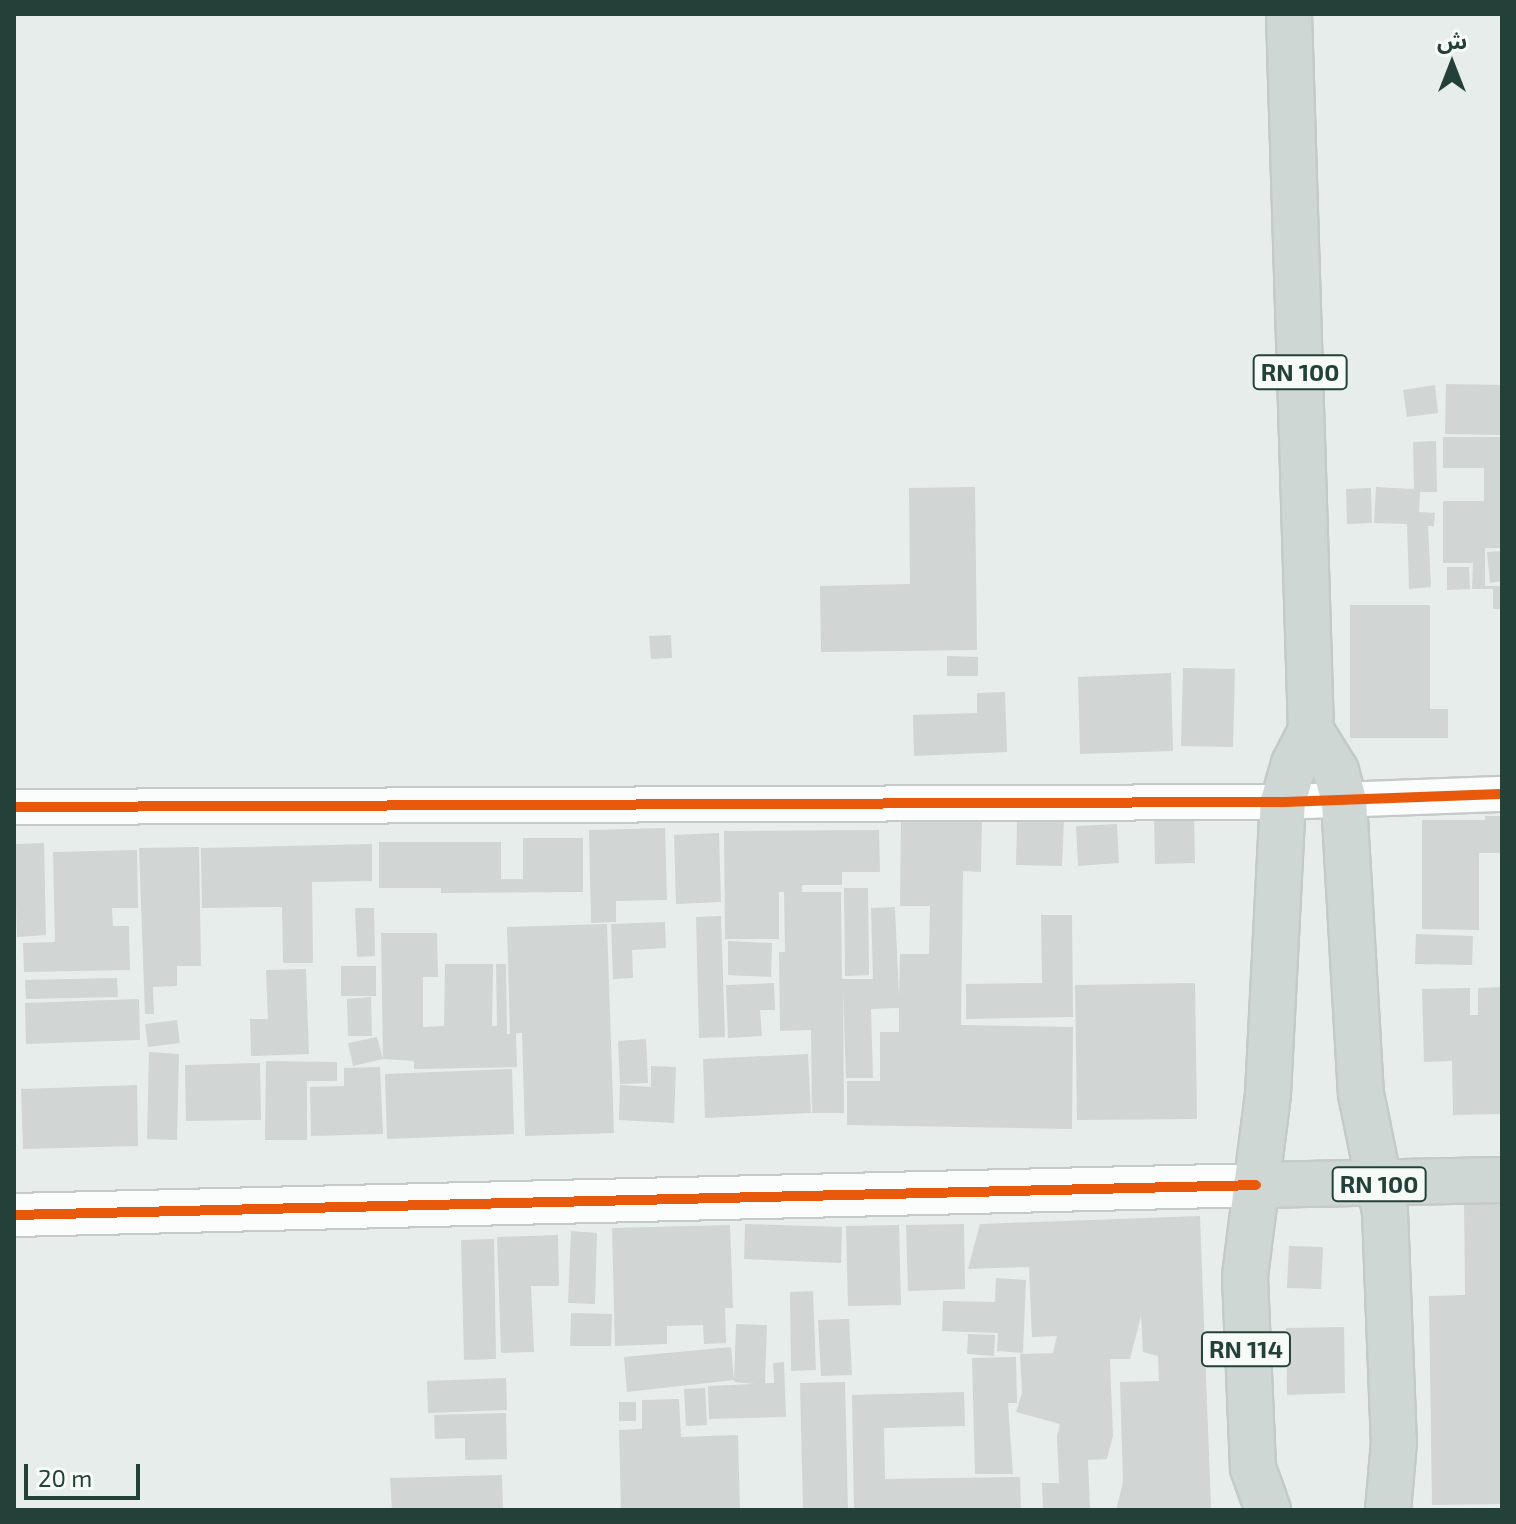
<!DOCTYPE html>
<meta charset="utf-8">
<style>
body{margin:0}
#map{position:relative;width:1516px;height:1524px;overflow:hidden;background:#e7edea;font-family:"Exo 2","Noto Sans Arabic",sans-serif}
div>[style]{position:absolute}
.building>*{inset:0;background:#d1d6d4}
.roads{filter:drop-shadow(2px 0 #c4cac7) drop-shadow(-2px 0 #c4cac7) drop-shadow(0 2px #c4cac7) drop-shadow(0 -2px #c4cac7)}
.minor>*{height:34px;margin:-17px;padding:0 17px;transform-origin:17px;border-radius:17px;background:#fbfcfc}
.tertiary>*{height:42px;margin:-21px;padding:0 21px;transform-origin:21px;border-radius:21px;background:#fbfcfc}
.primary>*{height:44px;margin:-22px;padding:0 22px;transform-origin:22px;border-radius:22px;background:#cfd7d5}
.cycleway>*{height:10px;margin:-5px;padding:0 5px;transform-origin:5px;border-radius:5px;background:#e8590c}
span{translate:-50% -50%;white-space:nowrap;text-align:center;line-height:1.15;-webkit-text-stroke:7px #f6fbf8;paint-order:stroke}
.shield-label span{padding:2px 6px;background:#f6fbf8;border:2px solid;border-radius:6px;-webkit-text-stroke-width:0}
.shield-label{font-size:24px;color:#244139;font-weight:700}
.frame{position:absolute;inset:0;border:16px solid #244139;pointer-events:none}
.north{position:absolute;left:1412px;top:24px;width:80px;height:80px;-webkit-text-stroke:6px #f6fbf8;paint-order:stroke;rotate:0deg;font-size:22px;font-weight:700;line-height:32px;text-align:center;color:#244139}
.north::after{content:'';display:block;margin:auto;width:28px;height:36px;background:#244139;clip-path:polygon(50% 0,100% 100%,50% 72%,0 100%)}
.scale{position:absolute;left:24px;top:1464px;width:116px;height:36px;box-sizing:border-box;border:4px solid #244139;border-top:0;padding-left:10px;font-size:24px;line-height:28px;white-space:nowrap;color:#244139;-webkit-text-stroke:6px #f6fbf8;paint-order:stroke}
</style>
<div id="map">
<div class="building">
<div style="clip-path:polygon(1446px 384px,1502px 385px,1502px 435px,1445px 434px)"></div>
<div style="clip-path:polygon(1435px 385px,1438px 413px,1407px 417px,1403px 390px)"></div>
<div style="clip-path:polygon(1443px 437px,1502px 437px,1502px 548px,1485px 548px,1485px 586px,1502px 586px,1502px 609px,1493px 609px,1493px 589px,1472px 589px,1473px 563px,1443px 563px,1443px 501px,1484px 501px,1484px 468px,1443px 468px)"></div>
<div style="clip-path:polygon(1436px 441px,1437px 492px,1420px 492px,1419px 512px,1435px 513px,1434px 526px,1428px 526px,1431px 587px,1409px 589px,1407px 524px,1374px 523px,1376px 487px,1414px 489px,1413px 442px)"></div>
<div style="clip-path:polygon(975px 487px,977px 650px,821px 652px,820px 586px,910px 584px,909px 488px)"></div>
<div style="clip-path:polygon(1371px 488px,1372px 523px,1347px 524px,1346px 489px)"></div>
<div style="clip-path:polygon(1502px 551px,1502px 581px,1490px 583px,1487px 552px)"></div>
<div style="clip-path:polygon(1447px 567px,1469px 567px,1470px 589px,1447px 590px)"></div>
<div style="clip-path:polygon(1350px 605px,1430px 605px,1430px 709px,1448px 709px,1448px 738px,1350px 738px)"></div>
<div style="clip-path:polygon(671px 635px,672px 658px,651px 659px,649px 636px)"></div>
<div style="clip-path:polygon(947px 656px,978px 657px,978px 676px,947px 676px)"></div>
<div style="clip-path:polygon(1183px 668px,1235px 669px,1233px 747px,1181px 746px)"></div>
<div style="clip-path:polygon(1171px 673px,1173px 751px,1080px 754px,1078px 677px)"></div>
<div style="clip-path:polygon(1005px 692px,1007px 752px,914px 756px,913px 715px,977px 713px,977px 693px)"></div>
<div style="clip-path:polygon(1194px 816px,1195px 863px,1155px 864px,1154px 817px)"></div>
<div style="clip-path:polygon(1485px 816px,1502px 816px,1502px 853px,1479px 853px,1479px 930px,1422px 929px,1422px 820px,1485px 820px)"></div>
<div style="clip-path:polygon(901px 818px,982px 819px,981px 872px,963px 871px,961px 1025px,1073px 1027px,1072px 1129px,847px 1125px,847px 1081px,880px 1081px,880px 1032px,899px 1032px,899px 1008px,871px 1009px,873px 1078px,846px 1078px,843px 990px,844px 1113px,812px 1113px,811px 1030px,780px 1031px,779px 952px,785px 952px,784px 892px,779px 892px,779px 939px,725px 939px,724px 831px,879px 830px,880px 872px,842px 872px,842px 885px,802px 885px,802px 892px,841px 892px,842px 979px,873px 979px,871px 908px,895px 907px,899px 997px,900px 954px,929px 954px,930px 906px,900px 906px)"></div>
<div style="clip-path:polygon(1017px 819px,1064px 820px,1062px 866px,1016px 865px)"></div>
<div style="clip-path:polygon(1117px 824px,1119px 863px,1078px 866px,1076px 826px)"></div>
<div style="clip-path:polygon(665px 828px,667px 900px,616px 901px,616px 922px,591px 923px,589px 830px)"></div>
<div style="clip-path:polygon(719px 833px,721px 902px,676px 904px,674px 835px)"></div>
<div style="clip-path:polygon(523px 838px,583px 838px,583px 892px,441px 893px,441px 888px,379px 888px,379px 842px,501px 842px,501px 879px,523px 879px)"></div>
<div style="clip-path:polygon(44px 843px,46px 935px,17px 937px,14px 844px)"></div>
<div style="clip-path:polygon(372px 844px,372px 881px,312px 882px,313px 963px,283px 963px,282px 907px,202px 908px,201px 848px)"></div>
<div style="clip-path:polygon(199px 847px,201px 966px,177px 966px,177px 986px,153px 987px,154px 1014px,145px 1014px,139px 848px)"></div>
<div style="clip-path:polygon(137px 850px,138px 908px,112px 908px,113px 926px,129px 926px,130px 970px,24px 972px,23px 943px,55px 942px,53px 852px)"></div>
<div style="clip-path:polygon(844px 888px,868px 888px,869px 975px,845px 976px)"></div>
<div style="clip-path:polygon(355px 908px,374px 908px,375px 956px,357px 957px)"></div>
<div style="clip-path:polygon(1041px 915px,1072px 915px,1073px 1017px,966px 1019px,966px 984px,1042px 983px)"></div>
<div style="clip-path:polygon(721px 916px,725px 1037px,699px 1038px,696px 917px)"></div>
<div style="clip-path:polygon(665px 922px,666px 948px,632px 950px,633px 978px,613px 979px,611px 924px)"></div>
<div style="clip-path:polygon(607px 924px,614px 1133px,525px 1136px,522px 1033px,516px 1033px,517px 1067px,414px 1069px,414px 1061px,383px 1059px,353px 1066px,348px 1043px,377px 1037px,383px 1059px,381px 933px,437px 933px,438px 977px,423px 977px,423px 1027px,444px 1026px,445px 964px,493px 964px,492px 1026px,497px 1026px,496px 964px,506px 964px,507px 1034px,510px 1034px,507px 927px)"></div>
<div style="clip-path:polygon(1416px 934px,1473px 936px,1472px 965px,1415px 964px)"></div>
<div style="clip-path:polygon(728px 941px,772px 943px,771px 977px,728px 975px)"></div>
<div style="clip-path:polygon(341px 966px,376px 966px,376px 996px,341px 996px)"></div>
<div style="clip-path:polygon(306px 969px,309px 1054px,251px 1056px,250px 1019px,268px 1019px,266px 970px)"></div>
<div style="clip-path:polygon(117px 978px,118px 997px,26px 999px,25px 980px)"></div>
<div style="clip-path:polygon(774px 983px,775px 1010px,760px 1010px,762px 1036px,728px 1038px,726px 985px)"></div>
<div style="clip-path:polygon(1195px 983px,1197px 1119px,1077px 1120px,1075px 985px)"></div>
<div style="clip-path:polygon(1500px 987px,1502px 1114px,1453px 1115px,1452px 1061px,1424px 1062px,1422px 989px,1470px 988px,1470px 1015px,1478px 1015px,1478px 988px)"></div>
<div style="clip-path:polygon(371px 997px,372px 1036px,348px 1036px,347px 999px)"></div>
<div style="clip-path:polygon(139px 999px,140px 1040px,26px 1044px,25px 1003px)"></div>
<div style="clip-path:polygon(177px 1020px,180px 1043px,148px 1047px,145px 1024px)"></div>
<div style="clip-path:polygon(646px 1039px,648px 1083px,620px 1084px,618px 1041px)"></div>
<div style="clip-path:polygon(149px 1052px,179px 1054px,177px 1140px,147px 1139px)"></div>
<div style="clip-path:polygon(808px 1054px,811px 1113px,705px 1118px,703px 1059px)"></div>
<div style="clip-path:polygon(266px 1061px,337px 1062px,337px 1081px,307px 1081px,307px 1140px,265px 1140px)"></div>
<div style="clip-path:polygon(260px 1063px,261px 1120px,186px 1121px,185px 1065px)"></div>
<div style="clip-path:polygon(651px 1066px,676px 1067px,674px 1123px,619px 1120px,620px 1085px,651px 1087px)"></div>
<div style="clip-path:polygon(380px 1067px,383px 1134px,311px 1136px,310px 1087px,344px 1086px,344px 1068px)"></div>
<div style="clip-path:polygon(512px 1069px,514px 1134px,387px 1139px,385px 1074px)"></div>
<div style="clip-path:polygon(137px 1085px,138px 1146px,23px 1149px,21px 1089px)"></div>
<div style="clip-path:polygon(1502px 1202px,1502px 1504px,1432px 1505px,1429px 1296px,1465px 1295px,1464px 1203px)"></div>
<div style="clip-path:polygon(1200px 1216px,1211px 1508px,1116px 1510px,1123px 1482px,1120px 1382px,1159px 1381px,1158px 1356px,1143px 1352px,1141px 1316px,1130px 1359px,1110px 1359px,1113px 1436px,1107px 1459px,1088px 1460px,1090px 1510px,1043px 1510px,1042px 1483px,1059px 1483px,1057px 1436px,1060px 1424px,1016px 1412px,1022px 1393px,1020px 1354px,1053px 1353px,1057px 1336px,1032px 1337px,1029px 1267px,968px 1269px,980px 1224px)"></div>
<div style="clip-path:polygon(745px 1224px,842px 1227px,841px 1263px,744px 1259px)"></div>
<div style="clip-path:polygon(964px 1224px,965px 1289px,908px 1291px,906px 1225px)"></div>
<div style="clip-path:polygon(730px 1225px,733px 1308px,725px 1308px,726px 1343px,704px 1344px,703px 1325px,667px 1326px,667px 1344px,615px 1346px,612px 1228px)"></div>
<div style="clip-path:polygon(899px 1225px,901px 1305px,848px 1306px,846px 1226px)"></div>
<div style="clip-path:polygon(571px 1231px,597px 1233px,595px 1304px,568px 1303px)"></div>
<div style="clip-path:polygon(558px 1235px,559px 1286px,531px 1286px,534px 1352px,501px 1353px,497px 1237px)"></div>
<div style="clip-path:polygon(494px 1239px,496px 1359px,464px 1360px,461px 1240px)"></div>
<div style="clip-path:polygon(1289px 1246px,1323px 1247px,1321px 1289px,1287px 1288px)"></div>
<div style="clip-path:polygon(996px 1278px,1026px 1280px,1023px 1353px,997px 1351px,998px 1333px,942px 1331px,943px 1301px,995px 1302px)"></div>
<div style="clip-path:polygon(813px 1291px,816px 1370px,791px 1371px,790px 1292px)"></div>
<div style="clip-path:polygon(571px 1313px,612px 1314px,611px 1346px,570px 1346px)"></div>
<div style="clip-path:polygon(849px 1319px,852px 1375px,821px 1376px,818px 1320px)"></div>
<div style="clip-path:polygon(736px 1324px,767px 1325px,765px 1383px,774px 1383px,773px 1363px,784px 1362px,786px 1417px,709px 1419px,708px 1386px,755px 1384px,734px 1382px)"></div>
<div style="clip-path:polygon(1344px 1327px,1345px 1393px,1287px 1395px,1286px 1328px)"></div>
<div style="clip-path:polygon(968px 1334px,995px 1335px,994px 1356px,967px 1354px)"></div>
<div style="clip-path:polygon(731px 1347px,734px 1380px,627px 1392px,624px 1357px)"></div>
<div style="clip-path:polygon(1016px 1357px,1017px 1403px,1008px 1403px,1013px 1474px,975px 1474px,972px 1358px)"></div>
<div style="clip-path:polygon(506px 1378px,507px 1410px,428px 1413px,427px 1381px)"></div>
<div style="clip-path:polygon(845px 1382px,848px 1510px,803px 1510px,800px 1383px)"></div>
<div style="clip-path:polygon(705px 1388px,707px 1425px,686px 1426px,684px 1389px)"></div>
<div style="clip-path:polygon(964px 1392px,965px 1426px,884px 1428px,885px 1479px,1020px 1477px,1021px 1510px,854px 1510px,852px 1395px)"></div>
<div style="clip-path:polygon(679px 1399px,681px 1437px,738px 1435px,740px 1510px,621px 1510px,619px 1430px,642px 1429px,642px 1400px)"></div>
<div style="clip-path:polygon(619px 1402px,636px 1402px,636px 1421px,619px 1421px)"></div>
<div style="clip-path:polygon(506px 1413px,507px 1459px,465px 1460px,465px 1438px,435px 1439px,434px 1415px)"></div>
<div style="clip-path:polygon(502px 1475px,503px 1510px,392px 1510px,390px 1478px)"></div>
</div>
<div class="roads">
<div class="minor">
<div style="left:14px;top:807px;width:1269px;rotate:-0.23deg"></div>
<div style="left:1283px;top:802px;width:219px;rotate:-2.1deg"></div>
</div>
<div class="tertiary">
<div style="left:14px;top:1215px;width:1242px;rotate:-1.38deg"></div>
</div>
<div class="primary">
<div style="left:1311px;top:731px;width:47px;rotate:58deg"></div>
<div style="left:1336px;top:771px;width:31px;rotate:75deg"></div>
<div style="left:1344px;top:801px;width:293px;rotate:86.7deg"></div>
<div style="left:1361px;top:1094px;width:120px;rotate:78.5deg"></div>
<div style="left:1385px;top:1212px;width:230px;rotate:87.8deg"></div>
<div style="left:1394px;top:1442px;width:68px;rotate:95deg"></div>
<div style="left:1256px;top:1185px;width:246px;rotate:-1.2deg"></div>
<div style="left:1268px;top:1510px;width:45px;rotate:-109.7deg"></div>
<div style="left:1253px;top:1468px;width:192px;rotate:-92.4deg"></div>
<div style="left:1245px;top:1276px;width:183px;rotate:-82.8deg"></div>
<div style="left:1268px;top:1094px;width:292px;rotate:-87.1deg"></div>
<div style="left:1283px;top:802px;width:40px;rotate:-74deg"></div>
<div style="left:1294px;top:764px;width:37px;rotate:-63deg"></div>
<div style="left:1311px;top:731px;width:717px;rotate:-91.76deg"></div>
</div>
</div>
<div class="cycleway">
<div style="left:14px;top:807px;width:1269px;rotate:-0.23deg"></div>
<div style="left:1283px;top:802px;width:219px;rotate:-2.1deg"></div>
<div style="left:14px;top:1215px;width:1242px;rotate:-1.38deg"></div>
</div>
<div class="shield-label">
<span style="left:1300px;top:372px">RN 100</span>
<span style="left:1379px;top:1184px">RN 100</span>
<span style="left:1246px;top:1349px">RN 114</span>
</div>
<div class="frame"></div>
<div class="north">ش</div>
<div class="scale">20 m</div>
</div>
